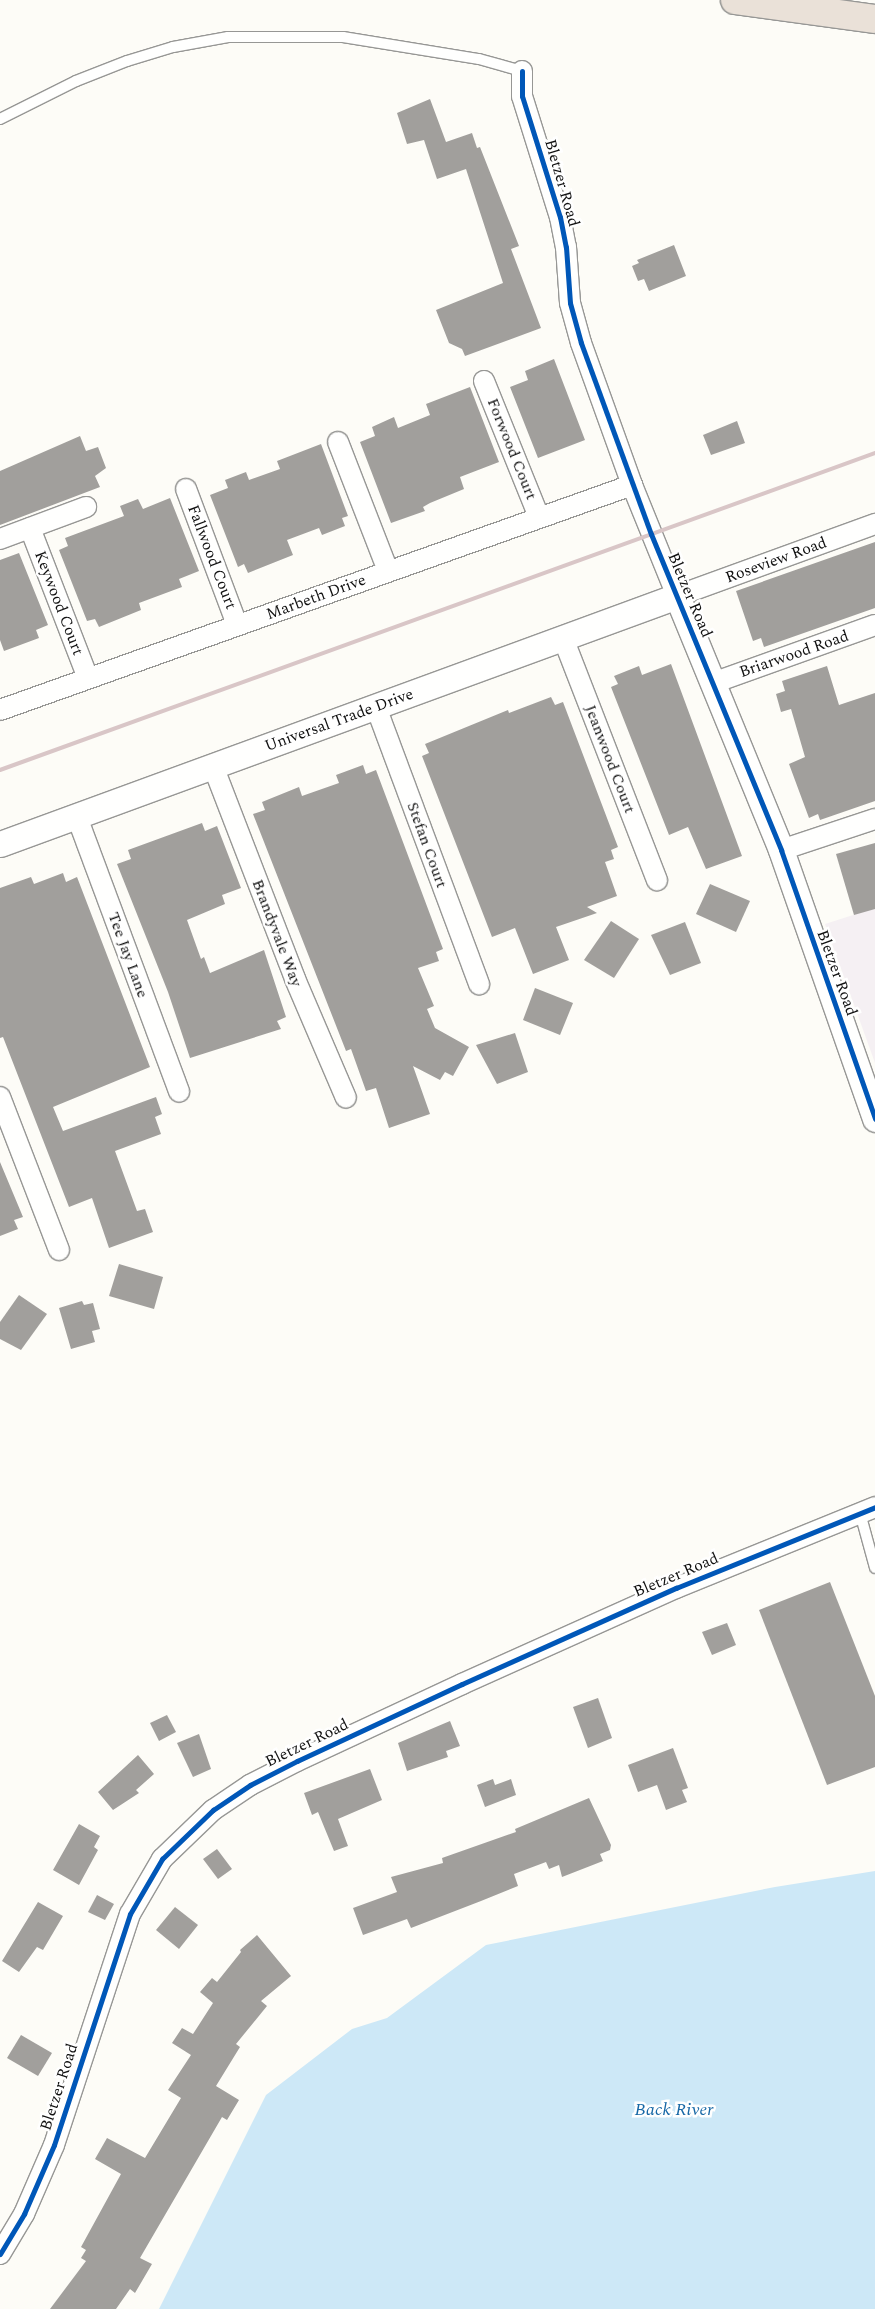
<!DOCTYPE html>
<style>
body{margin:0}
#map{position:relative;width:875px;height:2309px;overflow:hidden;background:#fdfcf7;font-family:Spectral,serif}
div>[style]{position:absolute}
.industrial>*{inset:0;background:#f5f0f3}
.water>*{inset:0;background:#cde8f7}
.building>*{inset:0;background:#a19f9c}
.roads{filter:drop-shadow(1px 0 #979795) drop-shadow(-1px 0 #979795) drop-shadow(0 1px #979795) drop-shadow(0 -1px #979795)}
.service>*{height:10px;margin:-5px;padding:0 5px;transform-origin:5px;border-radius:5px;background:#fffffe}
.minor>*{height:20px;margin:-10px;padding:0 10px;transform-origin:10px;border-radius:10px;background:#fffffe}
.tertiary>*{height:25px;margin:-12.5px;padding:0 12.5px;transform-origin:12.5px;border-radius:12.5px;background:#fffffe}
.motorway>*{height:28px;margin:-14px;padding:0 14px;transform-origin:14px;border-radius:14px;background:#eae1d8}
.rail>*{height:4px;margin:-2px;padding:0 2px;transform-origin:2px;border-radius:2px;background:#d9c6c7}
.cycleway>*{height:5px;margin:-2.5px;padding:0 2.5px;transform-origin:2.5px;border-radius:2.5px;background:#0057b8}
span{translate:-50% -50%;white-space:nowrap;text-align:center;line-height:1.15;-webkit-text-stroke:5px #fff;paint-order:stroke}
.street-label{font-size:16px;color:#111}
.water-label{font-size:18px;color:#1768a6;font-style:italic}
</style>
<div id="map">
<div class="industrial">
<div style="clip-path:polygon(875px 908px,875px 1063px,825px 924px)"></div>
</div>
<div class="water">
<div style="clip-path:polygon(875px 1871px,875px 2309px,159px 2309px,266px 2095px,352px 2029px,387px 2018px,486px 1945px,775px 1887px)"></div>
</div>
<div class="building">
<div style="clip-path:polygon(430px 99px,446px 142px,472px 133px,477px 148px,480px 147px,519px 246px,511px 249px,541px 328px,465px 356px,462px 349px,449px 343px,436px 310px,503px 283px,466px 169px,437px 179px,424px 140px,407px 144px,397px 113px)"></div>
<div style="clip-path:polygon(674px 245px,686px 276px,649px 291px,644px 279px,638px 281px,632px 266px,639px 263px,637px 260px)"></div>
<div style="clip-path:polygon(554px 359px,585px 440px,538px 458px,510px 387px,528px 380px,525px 371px)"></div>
<div style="clip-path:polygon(470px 387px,499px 462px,460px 477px,464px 489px,430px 503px,423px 507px,425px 511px,391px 523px,360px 442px,375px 436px,372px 427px,394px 417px,398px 428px,430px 415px,426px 404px)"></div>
<div style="clip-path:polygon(737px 421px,745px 443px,711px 455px,703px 435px)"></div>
<div style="clip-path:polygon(80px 436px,86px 451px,98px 447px,106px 468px,95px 476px,100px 487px,0 525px,0 471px)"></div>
<div style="clip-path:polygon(321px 444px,348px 516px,342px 518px,345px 526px,322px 535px,319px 528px,287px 540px,293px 555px,248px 573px,244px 564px,238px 567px,210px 495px,228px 488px,225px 480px,246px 472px,249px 480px,280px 469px,277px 461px)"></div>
<div style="clip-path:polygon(170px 498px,199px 571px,179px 579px,182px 587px,139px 603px,141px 610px,99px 627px,95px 619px,87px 621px,59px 550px,68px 546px,65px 538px,124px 516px,120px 506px,138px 499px,143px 509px)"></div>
<div style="clip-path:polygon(875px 542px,875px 608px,764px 647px,761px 638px,753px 641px,736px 591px)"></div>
<div style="clip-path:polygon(19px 553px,48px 625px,36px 630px,39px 638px,4px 651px,0 640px,0 560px)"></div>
<div style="clip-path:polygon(671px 664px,742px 856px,706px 869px,688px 827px,669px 835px,611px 687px,618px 684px,614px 676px,639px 666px,642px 675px)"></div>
<div style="clip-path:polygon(827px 666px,839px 705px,875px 693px,875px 801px,820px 820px,818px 814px,809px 818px,789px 764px,805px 757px,791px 709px,781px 712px,776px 694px,785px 691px,782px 681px)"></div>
<div style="clip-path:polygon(551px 697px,555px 705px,563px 702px,618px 847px,611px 850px,614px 859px,605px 862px,617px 896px,587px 907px,597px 913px,556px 927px,569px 960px,533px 974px,515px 928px,492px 937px,422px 756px,429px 753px,425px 744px,508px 710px,509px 713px)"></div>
<div style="clip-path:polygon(363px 765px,366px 774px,376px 770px,443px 949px,436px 952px,439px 961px,418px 968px,434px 1006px,427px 1009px,435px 1028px,469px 1047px,453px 1076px,445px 1072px,440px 1080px,413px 1066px,430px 1114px,389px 1128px,376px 1088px,366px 1091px,351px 1049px,346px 1051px,253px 814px,265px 810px,262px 802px,299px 787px,302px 796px,339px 783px,336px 775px)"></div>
<div style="clip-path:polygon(202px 823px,205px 831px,217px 826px,241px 888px,222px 895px,225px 904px,187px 920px,201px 959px,204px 957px,210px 973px,264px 950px,286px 1017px,277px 1021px,281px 1029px,190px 1058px,168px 992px,117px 864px,131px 859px,128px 850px)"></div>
<div style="clip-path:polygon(875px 843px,875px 909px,854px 915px,836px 854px)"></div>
<div style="clip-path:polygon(63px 873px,66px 882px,77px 877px,150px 1067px,53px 1107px,63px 1131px,156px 1097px,162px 1114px,155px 1117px,161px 1134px,115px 1151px,137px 1211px,145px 1209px,153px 1232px,109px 1248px,92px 1198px,69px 1207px,3px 1037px,0 1038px,0 888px,31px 877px,34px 884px)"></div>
<div style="clip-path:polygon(710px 884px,750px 901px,736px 932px,696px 914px)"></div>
<div style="clip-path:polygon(611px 921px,639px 939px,614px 978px,584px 960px)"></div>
<div style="clip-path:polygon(685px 922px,701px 963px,670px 975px,651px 935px)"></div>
<div style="clip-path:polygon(535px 988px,573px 1003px,560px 1035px,523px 1020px)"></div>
<div style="clip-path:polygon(515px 1033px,528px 1072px,497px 1084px,476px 1045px)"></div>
<div style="clip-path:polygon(0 1162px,23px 1217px,14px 1220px,18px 1229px,0 1236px)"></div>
<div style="clip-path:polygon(119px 1264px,163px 1277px,154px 1309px,109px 1296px)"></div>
<div style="clip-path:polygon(19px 1295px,47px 1314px,21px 1350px,0 1339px,0 1322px)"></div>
<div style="clip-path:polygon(82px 1301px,84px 1305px,93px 1303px,100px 1329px,92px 1331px,95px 1342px,71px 1349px,59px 1308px)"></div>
<div style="clip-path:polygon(830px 1582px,875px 1696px,875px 1767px,827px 1785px,759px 1610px)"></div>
<div style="clip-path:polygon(727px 1623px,736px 1645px,712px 1655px,702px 1632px)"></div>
<div style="clip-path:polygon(598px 1698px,612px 1738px,588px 1748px,573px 1707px)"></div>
<div style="clip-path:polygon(167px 1715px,176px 1732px,159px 1741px,150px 1723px)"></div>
<div style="clip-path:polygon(450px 1721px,460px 1746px,446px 1751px,448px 1757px,407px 1771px,398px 1743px)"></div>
<div style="clip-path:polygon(199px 1734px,211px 1769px,193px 1777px,177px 1743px)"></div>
<div style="clip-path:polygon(673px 1748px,688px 1788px,682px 1790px,687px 1802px,666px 1810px,657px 1785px,638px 1792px,628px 1765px)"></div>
<div style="clip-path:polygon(138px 1755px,154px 1774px,136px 1790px,139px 1793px,113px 1810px,98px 1792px)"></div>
<div style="clip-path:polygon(370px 1769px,382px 1800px,338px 1819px,348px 1846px,334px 1851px,318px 1812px,312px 1815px,304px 1793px)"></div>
<div style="clip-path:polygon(493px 1779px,495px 1785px,511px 1779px,516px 1795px,485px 1807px,477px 1785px)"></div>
<div style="clip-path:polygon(589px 1798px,611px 1845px,610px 1850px,600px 1854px,603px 1861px,562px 1877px,559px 1865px,549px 1869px,546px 1862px,514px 1874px,518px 1886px,481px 1901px,411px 1928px,407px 1919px,363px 1935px,353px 1908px,397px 1892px,391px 1877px,443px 1863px,442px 1858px,516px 1832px,515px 1829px)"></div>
<div style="clip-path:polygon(79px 1824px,100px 1836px,94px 1847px,98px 1850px,79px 1885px,53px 1870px)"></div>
<div style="clip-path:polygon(217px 1849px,232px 1869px,218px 1879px,203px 1859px)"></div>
<div style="clip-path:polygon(97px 1895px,114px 1904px,105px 1920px,88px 1912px)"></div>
<div style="clip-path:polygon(38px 1902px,63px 1916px,43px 1950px,37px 1947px,19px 1972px,2px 1961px)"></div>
<div style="clip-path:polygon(175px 1907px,198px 1925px,179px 1949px,156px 1930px)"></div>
<div style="clip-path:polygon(257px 1935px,291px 1976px,261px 2001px,267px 2006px,236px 2044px,240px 2047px,216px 2086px,239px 2100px,227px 2120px,222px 2117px,140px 2258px,152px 2264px,135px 2293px,130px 2289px,116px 2309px,50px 2309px,86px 2261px,81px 2258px,86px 2250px,81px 2247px,121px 2174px,95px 2159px,107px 2138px,145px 2158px,181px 2098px,168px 2090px,191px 2055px,172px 2043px,182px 2028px,193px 2034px,213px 2003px,200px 1992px,212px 1978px,217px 1982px,241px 1952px,240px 1950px)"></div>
<div style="clip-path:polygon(21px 2035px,52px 2053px,38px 2076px,7px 2058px)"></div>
</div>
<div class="roads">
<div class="service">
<div style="left:0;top:119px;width:85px;rotate:-26.6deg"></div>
<div style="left:76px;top:81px;width:55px;rotate:-21.4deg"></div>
<div style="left:127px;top:61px;width:48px;rotate:-16.9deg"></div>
<div style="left:173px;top:47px;width:56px;rotate:-10.3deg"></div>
<div style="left:228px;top:37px;width:115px"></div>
<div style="left:343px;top:37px;width:138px;rotate:9.2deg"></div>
<div style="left:479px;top:59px;width:45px;rotate:15.6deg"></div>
<div style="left:860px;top:1513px;width:57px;rotate:74.7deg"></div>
</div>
<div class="minor">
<div style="left:522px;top:71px;width:25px;rotate:90deg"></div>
<div style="left:522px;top:96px;width:127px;rotate:72.6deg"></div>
<div style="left:560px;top:217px;width:31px;rotate:79deg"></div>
<div style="left:566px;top:247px;width:56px;rotate:85.9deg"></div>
<div style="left:570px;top:303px;width:41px;rotate:74.6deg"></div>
<div style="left:581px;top:343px;width:151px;rotate:70.2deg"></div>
<div style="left:632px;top:485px;width:120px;rotate:67.9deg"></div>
<div style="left:677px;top:596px;width:211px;rotate:-20deg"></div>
<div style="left:484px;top:381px;width:147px;rotate:68deg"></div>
<div style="left:338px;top:442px;width:138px;rotate:68.8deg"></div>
<div style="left:186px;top:489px;width:145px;rotate:69.4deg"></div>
<div style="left:30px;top:528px;width:161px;rotate:68.9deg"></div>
<div style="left:0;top:539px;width:92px;rotate:-20.4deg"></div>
<div style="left:563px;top:638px;width:260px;rotate:68.8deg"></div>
<div style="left:713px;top:683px;width:172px;rotate:-19.7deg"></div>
<div style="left:376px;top:707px;width:296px;rotate:69.6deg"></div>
<div style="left:0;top:710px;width:671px;rotate:-19.6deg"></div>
<div style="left:213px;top:766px;width:228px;rotate:68.9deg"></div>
<div style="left:295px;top:979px;width:129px;rotate:66.8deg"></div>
<div style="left:77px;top:817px;width:293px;rotate:69.6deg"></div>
<div style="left:781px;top:850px;width:99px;rotate:-18.3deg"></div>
<div style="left:0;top:1097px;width:164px;rotate:68.9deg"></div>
<div style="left:0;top:2254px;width:47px;rotate:-59deg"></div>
<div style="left:24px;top:2214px;width:75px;rotate:-66.5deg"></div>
<div style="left:54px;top:2145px;width:243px;rotate:-71.8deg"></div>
<div style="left:130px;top:1914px;width:64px;rotate:-59.8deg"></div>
<div style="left:162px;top:1859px;width:71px;rotate:-43.9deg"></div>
<div style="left:213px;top:1810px;width:45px;rotate:-34deg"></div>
<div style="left:250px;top:1785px;width:53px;rotate:-27.1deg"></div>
<div style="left:297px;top:1761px;width:182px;rotate:-25deg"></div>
<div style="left:462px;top:1684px;width:235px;rotate:-24.2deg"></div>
<div style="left:676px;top:1588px;width:215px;rotate:-22.1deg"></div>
</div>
<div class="tertiary">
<div style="left:0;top:844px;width:721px;rotate:-20.12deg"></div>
<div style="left:677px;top:596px;width:274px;rotate:67.7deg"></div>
<div style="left:781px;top:850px;width:285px;rotate:70.7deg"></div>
</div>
<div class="motorway">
<div style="left:735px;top:0;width:141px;rotate:7.7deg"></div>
</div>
</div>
<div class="rail">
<div style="left:0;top:770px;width:931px;rotate:-19.91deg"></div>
</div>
<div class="cycleway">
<div style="left:522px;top:71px;width:25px;rotate:90deg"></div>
<div style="left:522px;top:96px;width:127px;rotate:72.6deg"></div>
<div style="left:560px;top:217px;width:31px;rotate:79deg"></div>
<div style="left:566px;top:247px;width:56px;rotate:85.9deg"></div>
<div style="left:570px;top:303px;width:41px;rotate:74.6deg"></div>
<div style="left:581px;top:343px;width:203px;rotate:69.9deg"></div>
<div style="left:651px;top:534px;width:342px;rotate:67.6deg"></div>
<div style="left:781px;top:850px;width:285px;rotate:70.7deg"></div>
<div style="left:0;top:2254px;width:47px;rotate:-59deg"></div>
<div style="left:24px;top:2214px;width:75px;rotate:-66.5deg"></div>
<div style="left:54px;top:2145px;width:243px;rotate:-71.8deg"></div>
<div style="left:130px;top:1914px;width:64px;rotate:-59.8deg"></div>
<div style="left:162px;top:1859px;width:71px;rotate:-43.9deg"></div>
<div style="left:213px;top:1810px;width:45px;rotate:-34deg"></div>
<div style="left:250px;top:1785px;width:53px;rotate:-27.1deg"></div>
<div style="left:297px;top:1761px;width:182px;rotate:-25deg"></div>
<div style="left:462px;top:1684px;width:235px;rotate:-24.2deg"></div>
<div style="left:676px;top:1588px;width:215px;rotate:-22.1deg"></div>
</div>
<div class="street-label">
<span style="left:562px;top:183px;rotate:74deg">Bletzer Road</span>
<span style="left:512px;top:449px;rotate:68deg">Forwood Court</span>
<span style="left:212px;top:557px;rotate:69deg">Fallwood Court</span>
<span style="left:776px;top:560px;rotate:-20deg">Roseview Road</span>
<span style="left:690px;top:595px;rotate:67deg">Bletzer Road</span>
<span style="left:316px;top:597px;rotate:-20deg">Marbeth Drive</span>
<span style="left:59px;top:603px;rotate:69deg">Keywood Court</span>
<span style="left:794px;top:654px;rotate:-19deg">Briarwood Road</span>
<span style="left:339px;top:720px;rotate:-20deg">Universal Trade Drive</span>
<span style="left:610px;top:759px;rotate:69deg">Jeanwood Court</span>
<span style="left:427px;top:845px;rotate:70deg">Stefan Court</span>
<span style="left:277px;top:933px;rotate:69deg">Brandyvale Way</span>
<span style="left:128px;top:955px;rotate:70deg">Tee Jay Lane</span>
<span style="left:837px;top:973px;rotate:70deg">Bletzer Road</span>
<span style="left:676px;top:1575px;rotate:-23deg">Bletzer Road</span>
<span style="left:307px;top:1743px;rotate:-26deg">Bletzer Road</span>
<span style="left:59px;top:2087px;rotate:-72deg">Bletzer Road</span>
</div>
<div class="water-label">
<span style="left:674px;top:2110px">Back River</span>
</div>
</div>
